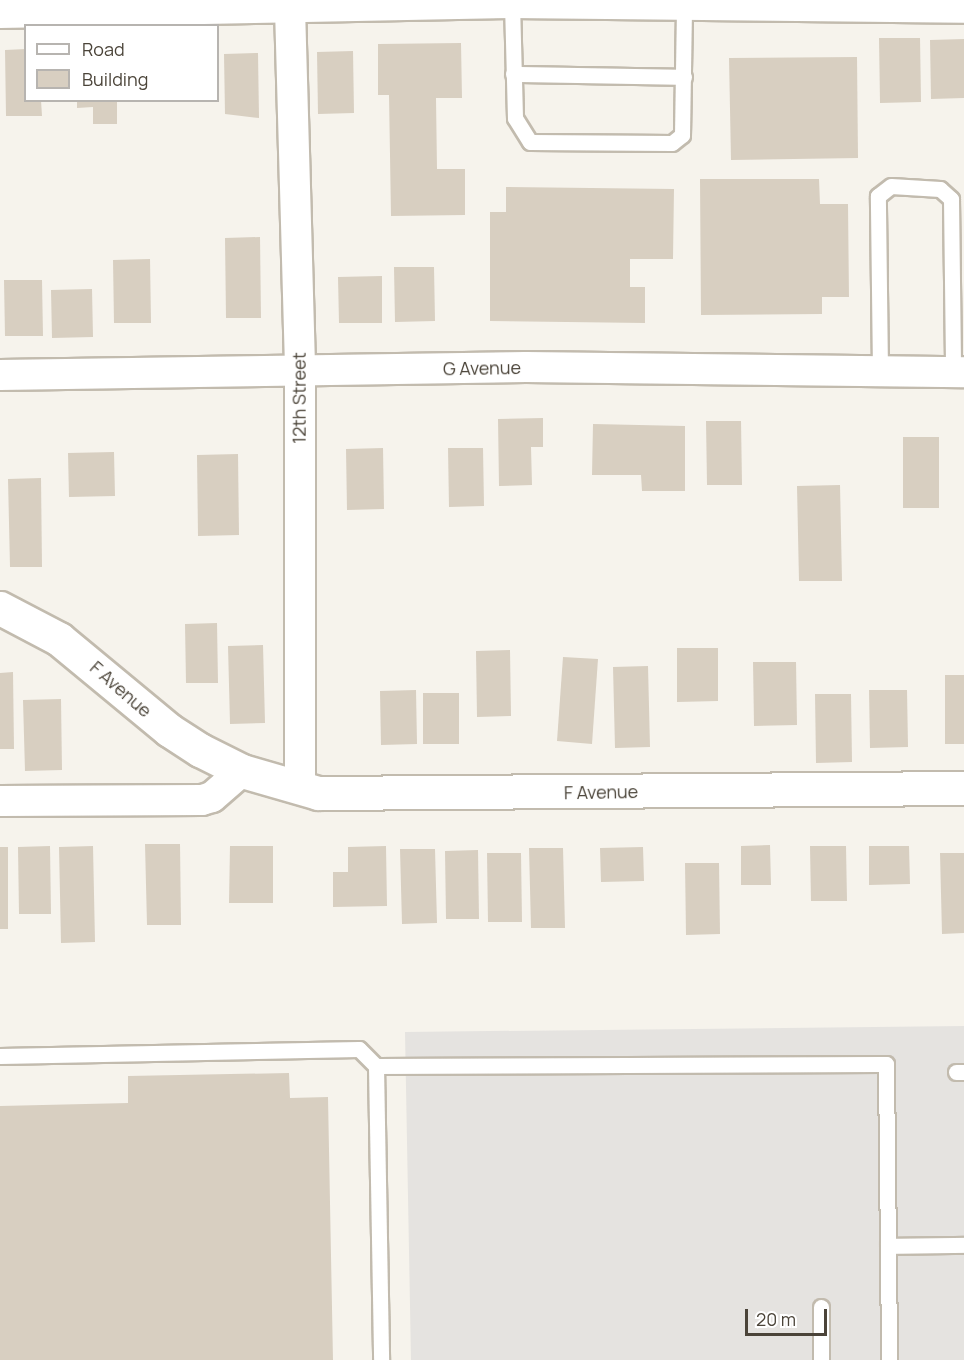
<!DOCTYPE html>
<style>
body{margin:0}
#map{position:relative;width:964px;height:1360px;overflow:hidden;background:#f6f3ec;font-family:Manrope,sans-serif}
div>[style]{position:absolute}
.parking>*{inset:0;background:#e5e3e0}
.building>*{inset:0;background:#d8cfc1}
.roads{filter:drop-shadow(2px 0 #c2bbae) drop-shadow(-2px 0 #c2bbae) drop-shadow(0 2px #c2bbae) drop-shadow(0 -2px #c2bbae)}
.service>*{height:15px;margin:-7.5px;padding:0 7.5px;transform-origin:7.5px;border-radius:7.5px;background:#fff}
.minor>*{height:30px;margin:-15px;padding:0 15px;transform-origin:15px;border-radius:15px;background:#fff}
.tertiary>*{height:33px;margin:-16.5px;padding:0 16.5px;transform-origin:16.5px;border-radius:16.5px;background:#fff}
span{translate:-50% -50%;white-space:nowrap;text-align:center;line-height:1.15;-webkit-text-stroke:4.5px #fff;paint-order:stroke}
.street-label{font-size:18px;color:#4b4439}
.legend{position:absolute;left:24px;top:24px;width:195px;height:78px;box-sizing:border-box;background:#fff;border:2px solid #b7b4b0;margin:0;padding:8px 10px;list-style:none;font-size:18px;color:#4b4439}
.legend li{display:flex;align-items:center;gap:12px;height:30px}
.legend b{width:30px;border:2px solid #b7b4b0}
.scale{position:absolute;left:745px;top:1309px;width:82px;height:27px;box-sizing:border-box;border:3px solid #4b4439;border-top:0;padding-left:8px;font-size:18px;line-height:21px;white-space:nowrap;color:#4b4439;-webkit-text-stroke:4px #fff;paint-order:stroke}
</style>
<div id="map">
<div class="parking">
<div style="clip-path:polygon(964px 1026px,964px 1360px,411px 1360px,405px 1032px)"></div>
</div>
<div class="building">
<div style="clip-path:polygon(879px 38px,920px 38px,921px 102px,880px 103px)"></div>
<div style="clip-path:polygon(964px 39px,964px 98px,931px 99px,930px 40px)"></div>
<div style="clip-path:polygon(461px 43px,462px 98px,436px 98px,437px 169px,465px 169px,465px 215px,391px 216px,389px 95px,378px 95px,378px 44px)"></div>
<div style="clip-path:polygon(26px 49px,26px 100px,41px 100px,42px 116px,6px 116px,5px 50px)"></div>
<div style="clip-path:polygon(353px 51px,354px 113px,318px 114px,317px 52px)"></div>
<div style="clip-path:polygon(258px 53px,259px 118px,225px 114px,224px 54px)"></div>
<div style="clip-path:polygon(857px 57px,858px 158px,731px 160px,729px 58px)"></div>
<div style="clip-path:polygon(77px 100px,117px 100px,117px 124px,93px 124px,93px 107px,77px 108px)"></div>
<div style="clip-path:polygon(700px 179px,819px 179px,820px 204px,848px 204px,849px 297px,822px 297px,822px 314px,701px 315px)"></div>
<div style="clip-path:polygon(506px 187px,674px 189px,673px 259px,630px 259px,630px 287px,645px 287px,645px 323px,490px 321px,490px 212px,506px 212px)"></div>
<div style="clip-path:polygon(260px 237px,261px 318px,226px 318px,225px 238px)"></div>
<div style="clip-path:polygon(150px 259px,151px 323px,114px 323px,113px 260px)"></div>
<div style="clip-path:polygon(394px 267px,434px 267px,435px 321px,395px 322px)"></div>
<div style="clip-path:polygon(382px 276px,382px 323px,339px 323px,338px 277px)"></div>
<div style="clip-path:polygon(4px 280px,42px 280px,43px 336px,5px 336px)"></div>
<div style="clip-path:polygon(92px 289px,93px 337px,52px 338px,51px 290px)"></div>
<div style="clip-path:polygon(543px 418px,543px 447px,531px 447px,532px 485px,499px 486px,498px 419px)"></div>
<div style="clip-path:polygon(706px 421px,741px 421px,742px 485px,707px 485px)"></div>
<div style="clip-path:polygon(593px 424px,685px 426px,685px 491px,642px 491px,641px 475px,592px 475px)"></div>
<div style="clip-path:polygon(903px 437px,939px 437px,939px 508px,903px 508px)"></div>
<div style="clip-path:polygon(383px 448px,384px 509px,347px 510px,346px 449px)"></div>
<div style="clip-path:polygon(448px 448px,483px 448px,484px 506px,449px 507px)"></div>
<div style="clip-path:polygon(114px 452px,115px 496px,69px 497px,68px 453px)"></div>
<div style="clip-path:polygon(238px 454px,239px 535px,198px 536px,197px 455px)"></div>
<div style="clip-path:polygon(41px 478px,42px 567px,10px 567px,8px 479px)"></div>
<div style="clip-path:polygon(840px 485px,842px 581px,799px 581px,797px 486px)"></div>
<div style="clip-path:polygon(217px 623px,218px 683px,186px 683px,185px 624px)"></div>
<div style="clip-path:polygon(263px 645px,265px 723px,230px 724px,228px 646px)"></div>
<div style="clip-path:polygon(677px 648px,718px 648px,718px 701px,677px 702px)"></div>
<div style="clip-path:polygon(510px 650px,511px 716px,477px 717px,476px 651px)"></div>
<div style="clip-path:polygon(563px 657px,598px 659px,592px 744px,557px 741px)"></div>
<div style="clip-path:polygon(753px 662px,796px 662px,797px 725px,754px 726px)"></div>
<div style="clip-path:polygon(648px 666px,650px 747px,615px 748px,613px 667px)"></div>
<div style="clip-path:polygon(13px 672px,14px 749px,0 749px,0 673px)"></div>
<div style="clip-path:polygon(945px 675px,964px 675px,964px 744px,945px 744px)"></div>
<div style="clip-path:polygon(416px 690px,417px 744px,381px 745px,380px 691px)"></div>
<div style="clip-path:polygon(869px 690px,907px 690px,908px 747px,870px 748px)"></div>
<div style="clip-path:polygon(423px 693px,459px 693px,459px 744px,423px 744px)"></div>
<div style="clip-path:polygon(815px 694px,851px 694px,852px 762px,816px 763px)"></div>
<div style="clip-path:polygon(61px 699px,62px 770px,25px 771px,23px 700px)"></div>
<div style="clip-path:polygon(145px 844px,180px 844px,181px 925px,147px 925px)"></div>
<div style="clip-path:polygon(770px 845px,771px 885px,741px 885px,741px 846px)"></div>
<div style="clip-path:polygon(50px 846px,51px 914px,19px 914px,18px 847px)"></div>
<div style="clip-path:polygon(93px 846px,95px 942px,61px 943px,59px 847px)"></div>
<div style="clip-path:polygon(230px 846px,273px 846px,273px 903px,229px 903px)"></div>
<div style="clip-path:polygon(386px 846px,387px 906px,333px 907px,333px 872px,348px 872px,348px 847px)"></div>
<div style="clip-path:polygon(810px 846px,846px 846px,847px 901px,811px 901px)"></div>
<div style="clip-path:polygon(869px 846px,909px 846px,910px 884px,869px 885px)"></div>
<div style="clip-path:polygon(0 847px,8px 847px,8px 929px,0 929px)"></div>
<div style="clip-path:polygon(643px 847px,644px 881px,601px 882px,600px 848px)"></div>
<div style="clip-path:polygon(529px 848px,563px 848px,565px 928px,531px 928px)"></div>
<div style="clip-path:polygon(400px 849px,435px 849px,437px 923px,402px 924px)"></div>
<div style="clip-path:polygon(478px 850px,479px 919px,446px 919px,445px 851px)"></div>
<div style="clip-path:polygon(487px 853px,521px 853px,522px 922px,488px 922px)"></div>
<div style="clip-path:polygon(940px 853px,964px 853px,964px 933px,942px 934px)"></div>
<div style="clip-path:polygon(685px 863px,719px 863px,720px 934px,686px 935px)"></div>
<div style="clip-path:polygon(289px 1073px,290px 1098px,328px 1097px,333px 1360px,0 1360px,0 1106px,128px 1103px,128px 1076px)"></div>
</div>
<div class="roads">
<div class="service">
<div style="left:512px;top:3px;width:115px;rotate:88.5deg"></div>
<div style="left:515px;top:118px;width:28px;rotate:58deg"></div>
<div style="left:530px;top:142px;width:142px;rotate:0.4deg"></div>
<div style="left:672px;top:143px;width:13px;rotate:-39deg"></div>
<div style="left:682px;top:135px;width:129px;rotate:-89.1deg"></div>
<div style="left:513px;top:74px;width:171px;rotate:1deg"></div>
<div style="left:880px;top:371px;width:175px;rotate:-90.7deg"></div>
<div style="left:878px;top:196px;width:16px;rotate:-38deg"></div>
<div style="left:891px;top:186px;width:49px;rotate:3.5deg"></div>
<div style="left:940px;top:189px;width:15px;rotate:42deg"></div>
<div style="left:951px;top:199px;width:173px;rotate:89.3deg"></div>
<div style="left:0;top:1056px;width:359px;rotate:-1.1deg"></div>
<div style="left:359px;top:1049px;width:24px;rotate:45deg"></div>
<div style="left:376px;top:1066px;width:510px;rotate:-0.22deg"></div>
<div style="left:886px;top:1064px;width:296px;rotate:89.4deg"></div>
<div style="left:376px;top:1066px;width:294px;rotate:89deg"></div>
<div style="left:956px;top:1072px;width:8px"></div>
<div style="left:888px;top:1246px;width:76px;rotate:-0.8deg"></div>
<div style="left:821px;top:1360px;width:53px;rotate:-90deg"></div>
</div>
<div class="minor">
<div style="left:290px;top:8px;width:364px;rotate:88.4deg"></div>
<div style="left:300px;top:372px;width:417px;rotate:90deg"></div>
<div style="left:0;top:13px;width:512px;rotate:-1.12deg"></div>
<div style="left:512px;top:3px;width:452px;rotate:0.6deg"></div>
<div style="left:0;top:375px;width:526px;rotate:-0.87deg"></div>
<div style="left:526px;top:367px;width:438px;rotate:0.7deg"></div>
<div style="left:0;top:801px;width:202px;rotate:-0.3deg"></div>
<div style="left:202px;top:800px;width:10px;rotate:-17deg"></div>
<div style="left:212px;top:797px;width:40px;rotate:-41deg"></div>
</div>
<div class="tertiary">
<div style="left:0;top:608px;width:67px;rotate:27.7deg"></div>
<div style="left:59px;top:639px;width:143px;rotate:39.6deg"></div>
<div style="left:169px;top:730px;width:37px;rotate:33deg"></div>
<div style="left:200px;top:750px;width:47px;rotate:26.6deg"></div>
<div style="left:242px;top:771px;width:79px;rotate:16.1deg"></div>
<div style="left:318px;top:793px;width:646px;rotate:-0.44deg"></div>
</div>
</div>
<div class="street-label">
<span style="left:482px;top:368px;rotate:-1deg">G Avenue</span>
<span style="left:299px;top:398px;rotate:-90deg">12th Street</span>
<span style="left:121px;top:689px;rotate:41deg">F Avenue</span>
<span style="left:601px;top:792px;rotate:-1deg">F Avenue</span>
</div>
<ul class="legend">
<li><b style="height:8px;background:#fff"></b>Road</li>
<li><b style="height:16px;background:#d8cfc1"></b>Building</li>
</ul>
<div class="scale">20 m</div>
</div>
